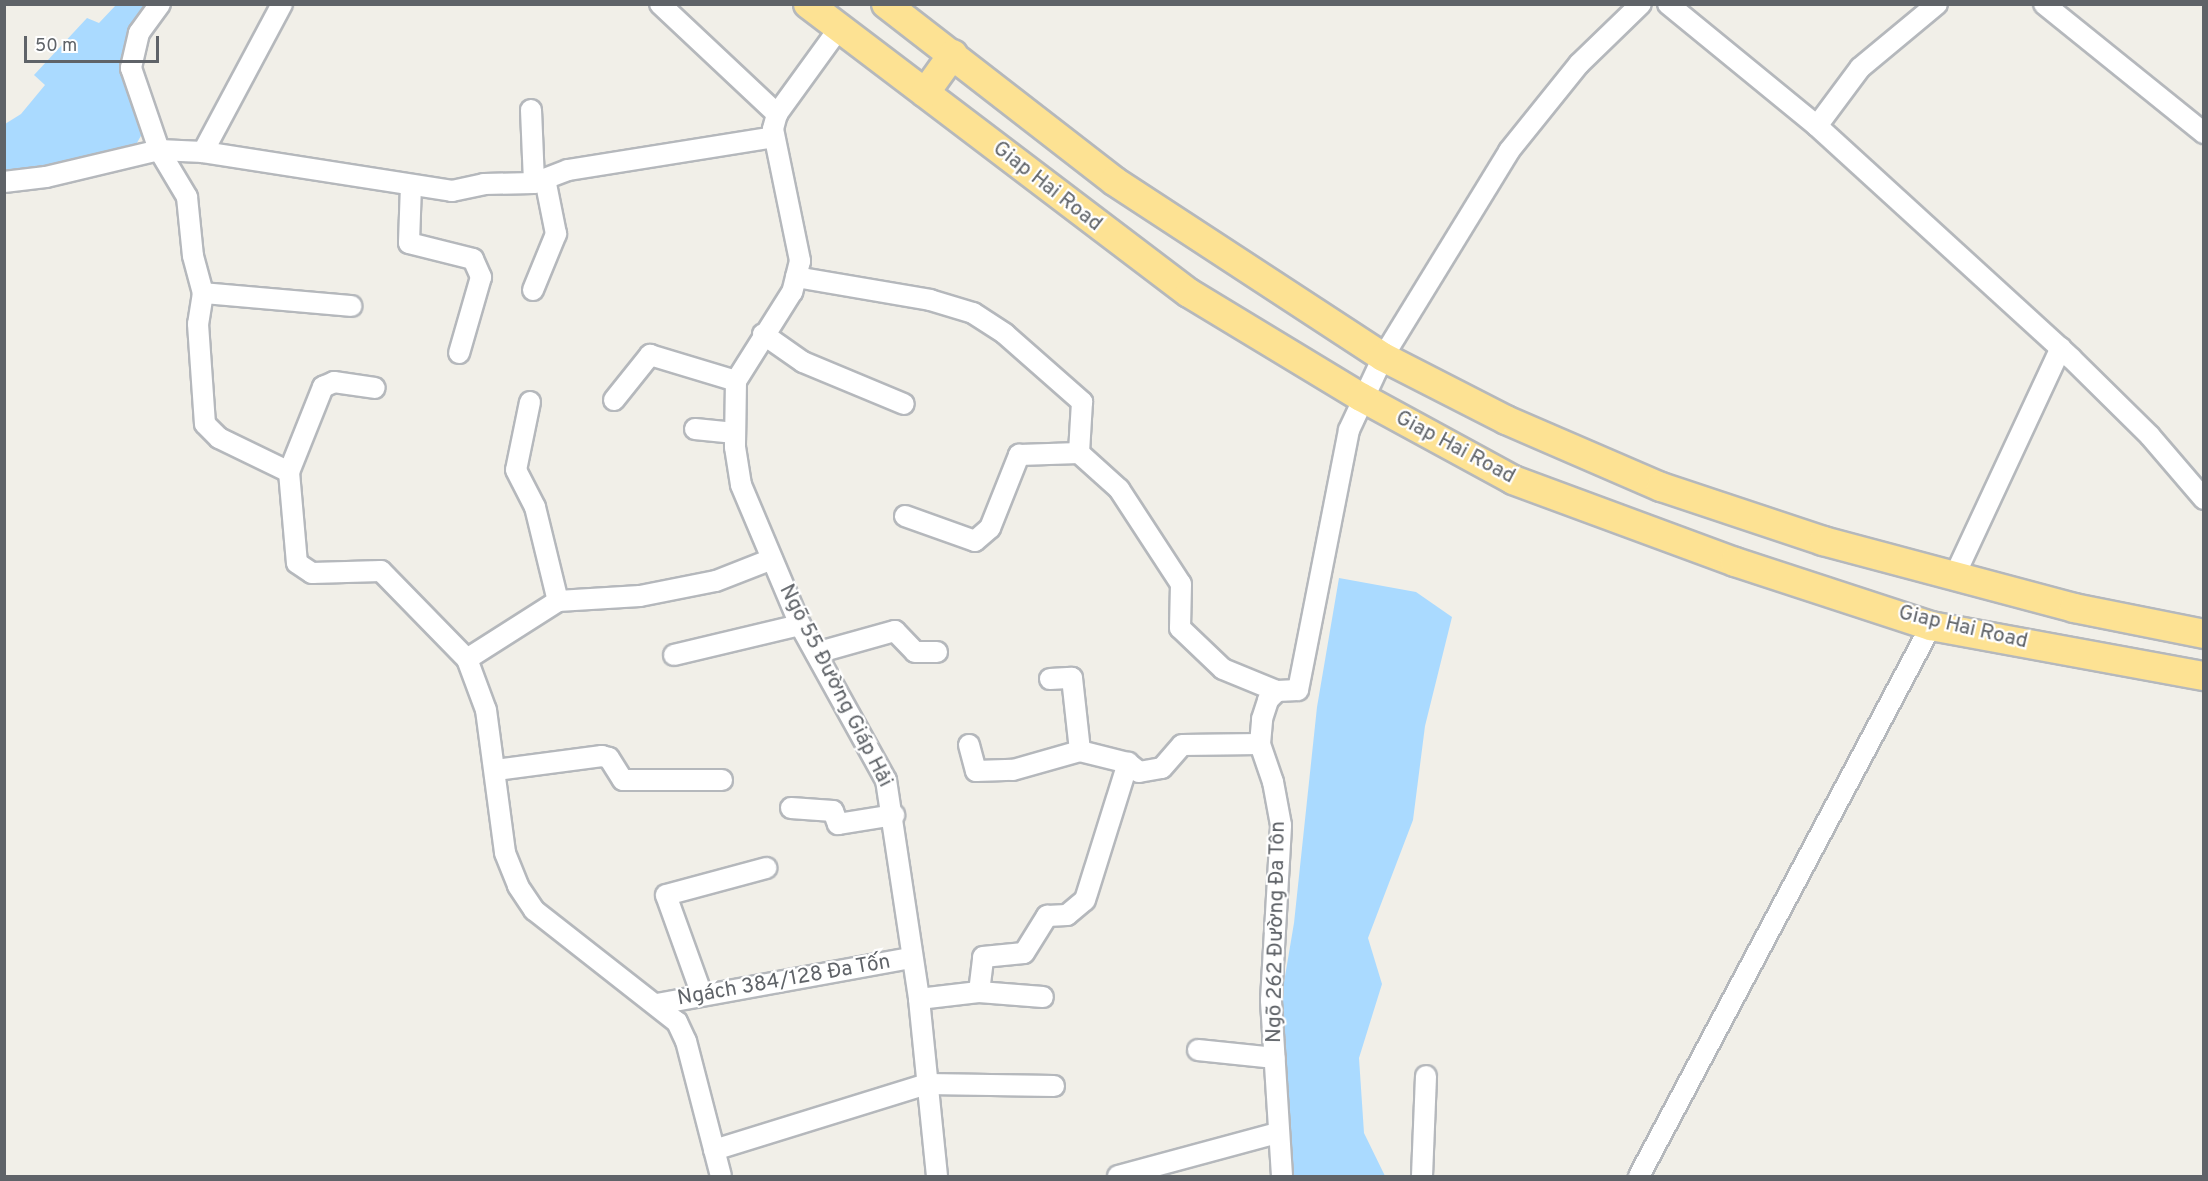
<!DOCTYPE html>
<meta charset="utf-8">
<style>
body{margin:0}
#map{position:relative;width:2208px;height:1181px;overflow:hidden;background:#f1efe8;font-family:Overpass,sans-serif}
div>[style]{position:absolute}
.water>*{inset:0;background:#aadaff}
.roads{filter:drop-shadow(2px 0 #b5b8bc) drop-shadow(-2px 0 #b5b8bc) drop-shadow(0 2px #b5b8bc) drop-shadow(0 -2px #b5b8bc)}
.minor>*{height:20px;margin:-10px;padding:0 10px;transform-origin:10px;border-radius:10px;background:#fff}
.highway>*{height:28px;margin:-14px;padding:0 14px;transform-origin:14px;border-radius:14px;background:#fde293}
span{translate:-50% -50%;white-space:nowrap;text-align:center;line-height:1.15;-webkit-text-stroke:4.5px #fff;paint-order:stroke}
.street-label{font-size:21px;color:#5f6368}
.frame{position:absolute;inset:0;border:6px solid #5f6368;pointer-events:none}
.scale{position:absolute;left:24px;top:36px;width:135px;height:27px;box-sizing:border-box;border:3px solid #5f6368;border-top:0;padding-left:8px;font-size:18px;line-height:21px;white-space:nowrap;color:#5f6368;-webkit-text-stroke:4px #fff;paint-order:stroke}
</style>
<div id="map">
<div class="water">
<div style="clip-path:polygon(116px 5px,152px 5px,127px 41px,126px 78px,138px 111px,142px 134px,134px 148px,5px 177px,5px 124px,21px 114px,45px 85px,34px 75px,87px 18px,99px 23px)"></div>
<div style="clip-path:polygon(1339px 578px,1416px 592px,1452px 617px,1425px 726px,1413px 820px,1368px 938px,1382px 984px,1359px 1058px,1364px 1133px,1385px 1176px,1292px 1176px,1281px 1000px,1294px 923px,1317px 707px)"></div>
</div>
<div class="roads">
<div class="minor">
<div style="left:160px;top:4px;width:36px;rotate:126deg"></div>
<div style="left:139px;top:33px;width:36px;rotate:103deg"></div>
<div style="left:131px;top:68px;width:87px;rotate:71.1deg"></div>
<div style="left:159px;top:150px;width:55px;rotate:59.2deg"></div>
<div style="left:187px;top:197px;width:59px;rotate:84.2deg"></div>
<div style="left:193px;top:256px;width:38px;rotate:75deg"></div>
<div style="left:203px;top:293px;width:31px;rotate:99deg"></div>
<div style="left:198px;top:324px;width:100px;rotate:86deg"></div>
<div style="left:205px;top:424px;width:20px;rotate:45deg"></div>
<div style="left:219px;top:438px;width:78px;rotate:25.9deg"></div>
<div style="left:289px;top:472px;width:91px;rotate:85deg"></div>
<div style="left:297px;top:563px;width:18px;rotate:34deg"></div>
<div style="left:312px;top:573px;width:69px;rotate:-1.7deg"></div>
<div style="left:381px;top:571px;width:123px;rotate:45.7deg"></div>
<div style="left:467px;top:659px;width:54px;rotate:69.6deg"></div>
<div style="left:486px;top:710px;width:144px;rotate:82.4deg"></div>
<div style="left:505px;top:853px;width:35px;rotate:68deg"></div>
<div style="left:518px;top:886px;width:29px;rotate:56deg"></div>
<div style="left:534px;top:910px;width:182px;rotate:38.1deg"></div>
<div style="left:677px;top:1022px;width:21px;rotate:65deg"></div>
<div style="left:686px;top:1041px;width:139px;rotate:75.5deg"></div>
<div style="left:660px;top:4px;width:161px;rotate:43.2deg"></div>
<div style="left:1668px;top:4px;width:193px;rotate:39.3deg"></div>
<div style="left:1817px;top:126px;width:72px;rotate:-53.4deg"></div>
<div style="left:1860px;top:68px;width:100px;rotate:-39.7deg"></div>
<div style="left:2044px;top:4px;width:206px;rotate:38.9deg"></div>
<div style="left:840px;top:27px;width:107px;rotate:125.9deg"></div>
<div style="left:777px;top:114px;width:16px;rotate:105deg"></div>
<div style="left:773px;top:129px;width:135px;rotate:78.4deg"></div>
<div style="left:800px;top:261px;width:32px;rotate:104deg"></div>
<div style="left:792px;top:292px;width:105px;rotate:122.2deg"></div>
<div style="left:736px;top:381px;width:66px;rotate:90.9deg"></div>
<div style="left:735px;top:447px;width:38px;rotate:81deg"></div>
<div style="left:741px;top:485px;width:152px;rotate:67.1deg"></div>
<div style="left:800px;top:625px;width:177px;rotate:61deg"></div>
<div style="left:886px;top:780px;width:221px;rotate:81.4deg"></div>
<div style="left:919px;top:999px;width:178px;rotate:84.2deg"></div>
<div style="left:531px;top:110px;width:73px;rotate:87.6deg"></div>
<div style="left:1817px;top:126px;width:344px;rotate:42.4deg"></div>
<div style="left:2071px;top:358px;width:111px;rotate:44.6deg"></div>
<div style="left:2150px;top:436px;width:83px;rotate:49.4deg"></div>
<div style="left:203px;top:152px;width:168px;rotate:-61.9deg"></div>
<div style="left:4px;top:182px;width:42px;rotate:-6.8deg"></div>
<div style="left:46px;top:177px;width:116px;rotate:-13.4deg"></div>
<div style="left:159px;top:150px;width:44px;rotate:2.6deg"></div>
<div style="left:203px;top:152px;width:252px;rotate:8.9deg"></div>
<div style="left:452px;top:191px;width:33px;rotate:-12deg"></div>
<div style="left:484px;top:184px;width:50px;rotate:-1.1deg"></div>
<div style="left:534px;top:183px;width:36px;rotate:-21deg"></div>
<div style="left:568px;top:170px;width:208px;rotate:-9.1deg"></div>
<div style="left:411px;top:185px;width:58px;rotate:92deg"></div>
<div style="left:409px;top:243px;width:66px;rotate:14deg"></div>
<div style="left:473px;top:259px;width:20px;rotate:66deg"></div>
<div style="left:481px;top:277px;width:79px;rotate:106.1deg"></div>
<div style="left:796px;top:277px;width:136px;rotate:9.7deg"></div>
<div style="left:930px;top:300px;width:45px;rotate:16.8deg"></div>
<div style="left:973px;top:313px;width:38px;rotate:33deg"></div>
<div style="left:1005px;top:334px;width:103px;rotate:41.4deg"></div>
<div style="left:1082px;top:402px;width:51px;rotate:93.4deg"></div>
<div style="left:533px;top:290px;width:61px;rotate:-67.7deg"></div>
<div style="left:556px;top:234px;width:56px;rotate:-101.3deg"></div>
<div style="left:203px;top:293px;width:149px;rotate:5deg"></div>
<div style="left:763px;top:334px;width:49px;rotate:35deg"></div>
<div style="left:803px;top:362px;width:109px;rotate:22.6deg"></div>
<div style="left:614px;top:400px;width:58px;rotate:-51.3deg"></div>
<div style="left:650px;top:355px;width:90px;rotate:16.8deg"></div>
<div style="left:530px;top:402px;width:69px;rotate:101.6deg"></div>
<div style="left:516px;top:470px;width:42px;rotate:62.8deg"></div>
<div style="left:535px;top:507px;width:97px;rotate:76.3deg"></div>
<div style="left:695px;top:429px;width:40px;rotate:5.7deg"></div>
<div style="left:289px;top:472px;width:92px;rotate:-68.2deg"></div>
<div style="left:323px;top:387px;width:12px;rotate:-24deg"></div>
<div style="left:334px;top:382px;width:41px;rotate:8.3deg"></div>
<div style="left:905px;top:516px;width:74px;rotate:19.7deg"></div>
<div style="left:975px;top:541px;width:20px;rotate:-41deg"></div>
<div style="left:990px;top:528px;width:79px;rotate:-68.3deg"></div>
<div style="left:1019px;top:455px;width:60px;rotate:-1.9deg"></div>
<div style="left:1079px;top:453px;width:54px;rotate:42deg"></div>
<div style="left:1119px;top:489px;width:113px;rotate:56.9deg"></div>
<div style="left:1181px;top:584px;width:44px;rotate:91.3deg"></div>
<div style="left:1180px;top:628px;width:59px;rotate:43.6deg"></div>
<div style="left:1223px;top:669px;width:58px;rotate:22.2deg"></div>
<div style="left:1954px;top:577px;width:253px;rotate:-65deg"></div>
<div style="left:816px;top:653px;width:82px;rotate:-15.6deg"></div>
<div style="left:895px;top:631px;width:29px;rotate:46deg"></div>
<div style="left:915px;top:652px;width:22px"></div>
<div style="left:674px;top:655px;width:130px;rotate:-13.4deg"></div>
<div style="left:467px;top:659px;width:108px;rotate:-32.5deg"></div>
<div style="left:558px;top:601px;width:82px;rotate:-3.5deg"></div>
<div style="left:640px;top:596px;width:77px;rotate:-11.2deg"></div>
<div style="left:716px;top:581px;width:60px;rotate:-21.4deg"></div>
<div style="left:1050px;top:679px;width:22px;rotate:-3deg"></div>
<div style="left:1072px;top:678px;width:73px;rotate:83.7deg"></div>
<div style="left:969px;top:745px;width:27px;rotate:75deg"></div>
<div style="left:976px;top:771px;width:37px;rotate:-2deg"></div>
<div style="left:1013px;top:770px;width:70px;rotate:-15.8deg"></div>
<div style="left:1080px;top:751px;width:49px;rotate:14deg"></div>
<div style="left:1128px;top:763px;width:14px;rotate:39deg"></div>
<div style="left:1139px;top:772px;width:23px;rotate:-10deg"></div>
<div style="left:1162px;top:768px;width:30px;rotate:-49deg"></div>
<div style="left:1182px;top:745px;width:78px;rotate:-0.7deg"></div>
<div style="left:496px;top:770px;width:107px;rotate:-7.5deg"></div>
<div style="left:602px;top:756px;width:7px;rotate:16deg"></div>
<div style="left:609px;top:758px;width:26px;rotate:58deg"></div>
<div style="left:623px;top:780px;width:99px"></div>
<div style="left:791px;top:808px;width:42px;rotate:4.1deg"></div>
<div style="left:833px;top:811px;width:14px;rotate:69deg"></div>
<div style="left:838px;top:824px;width:57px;rotate:-9.1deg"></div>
<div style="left:979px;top:992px;width:35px;rotate:-83deg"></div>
<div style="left:983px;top:957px;width:41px;rotate:-5.6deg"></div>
<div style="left:1024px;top:953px;width:44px;rotate:-58.1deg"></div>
<div style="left:1047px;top:916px;width:20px;rotate:-3deg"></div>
<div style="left:1067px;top:915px;width:23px;rotate:-40deg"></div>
<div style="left:1085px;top:900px;width:144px;rotate:-72.6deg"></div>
<div style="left:702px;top:995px;width:106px;rotate:-109.8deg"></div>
<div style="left:666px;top:895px;width:104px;rotate:-15.1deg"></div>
<div style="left:919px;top:999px;width:60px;rotate:-6.7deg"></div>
<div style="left:979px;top:992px;width:64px;rotate:4.5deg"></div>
<div style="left:657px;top:1004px;width:258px;rotate:-10.3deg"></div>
<div style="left:1198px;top:1050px;width:77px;rotate:5.9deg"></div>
<div style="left:714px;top:1150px;width:223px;rotate:-17.2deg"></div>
<div style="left:927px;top:1084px;width:127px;rotate:0.9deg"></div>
<div style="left:1118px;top:1176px;width:165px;rotate:-15.1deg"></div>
<div style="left:1282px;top:1176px;width:176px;rotate:-93.6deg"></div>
<div style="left:1271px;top:1000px;width:175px;rotate:-86.7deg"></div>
<div style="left:1281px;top:825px;width:44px;rotate:-100.5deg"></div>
<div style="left:1273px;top:782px;width:40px;rotate:-108.9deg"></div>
<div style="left:1260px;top:744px;width:25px;rotate:-85deg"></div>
<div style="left:1262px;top:719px;width:20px;rotate:-72deg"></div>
<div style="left:1268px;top:700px;width:13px;rotate:-45deg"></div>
<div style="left:1277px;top:691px;width:21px;rotate:-3deg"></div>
<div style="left:1298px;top:690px;width:265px;rotate:-78.9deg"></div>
<div style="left:1349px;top:430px;width:81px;rotate:-65deg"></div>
<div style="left:1383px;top:357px;width:241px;rotate:-58.5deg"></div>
<div style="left:1509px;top:151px;width:112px;rotate:-51.2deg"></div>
<div style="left:1579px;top:64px;width:86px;rotate:-44.1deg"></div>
<div style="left:1422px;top:1176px;width:100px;rotate:-87.7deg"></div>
<div style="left:1639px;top:1176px;width:623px;rotate:-62.04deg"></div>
</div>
<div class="highway">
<div style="left:808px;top:4px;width:478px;rotate:37.2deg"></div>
<div style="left:1189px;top:293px;width:201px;rotate:31.2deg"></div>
<div style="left:1361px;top:397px;width:173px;rotate:28.6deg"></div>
<div style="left:1513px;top:480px;width:237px;rotate:20.3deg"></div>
<div style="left:1735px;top:562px;width:206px;rotate:18.1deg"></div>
<div style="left:1931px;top:626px;width:278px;rotate:10.4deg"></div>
<div style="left:886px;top:4px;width:289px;rotate:37.8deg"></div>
<div style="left:1114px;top:181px;width:321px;rotate:33.2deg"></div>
<div style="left:1383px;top:357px;width:138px;rotate:27.1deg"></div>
<div style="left:1506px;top:420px;width:169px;rotate:23.4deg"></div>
<div style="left:1661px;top:487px;width:171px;rotate:18.4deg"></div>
<div style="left:1823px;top:541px;width:260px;rotate:14.9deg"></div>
<div style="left:2074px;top:608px;width:133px;rotate:11.3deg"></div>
<div style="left:925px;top:93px;width:48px;rotate:-54.3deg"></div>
</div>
</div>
<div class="street-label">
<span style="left:1047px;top:187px;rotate:38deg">Giap Hai Road</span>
<span style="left:1455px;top:448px;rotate:28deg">Giap Hai Road</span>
<span style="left:1963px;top:628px;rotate:13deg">Giap Hai Road</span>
<span style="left:835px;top:686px;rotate:63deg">Ngõ 55 Đường Giáp Hải</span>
<span style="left:1277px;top:932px;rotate:-89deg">Ngõ 262 Đường Đa Tôn</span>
<span style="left:784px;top:981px;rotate:-10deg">Ngách 384/128 Đa Tốn</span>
</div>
<div class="frame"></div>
<div class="scale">50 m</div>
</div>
